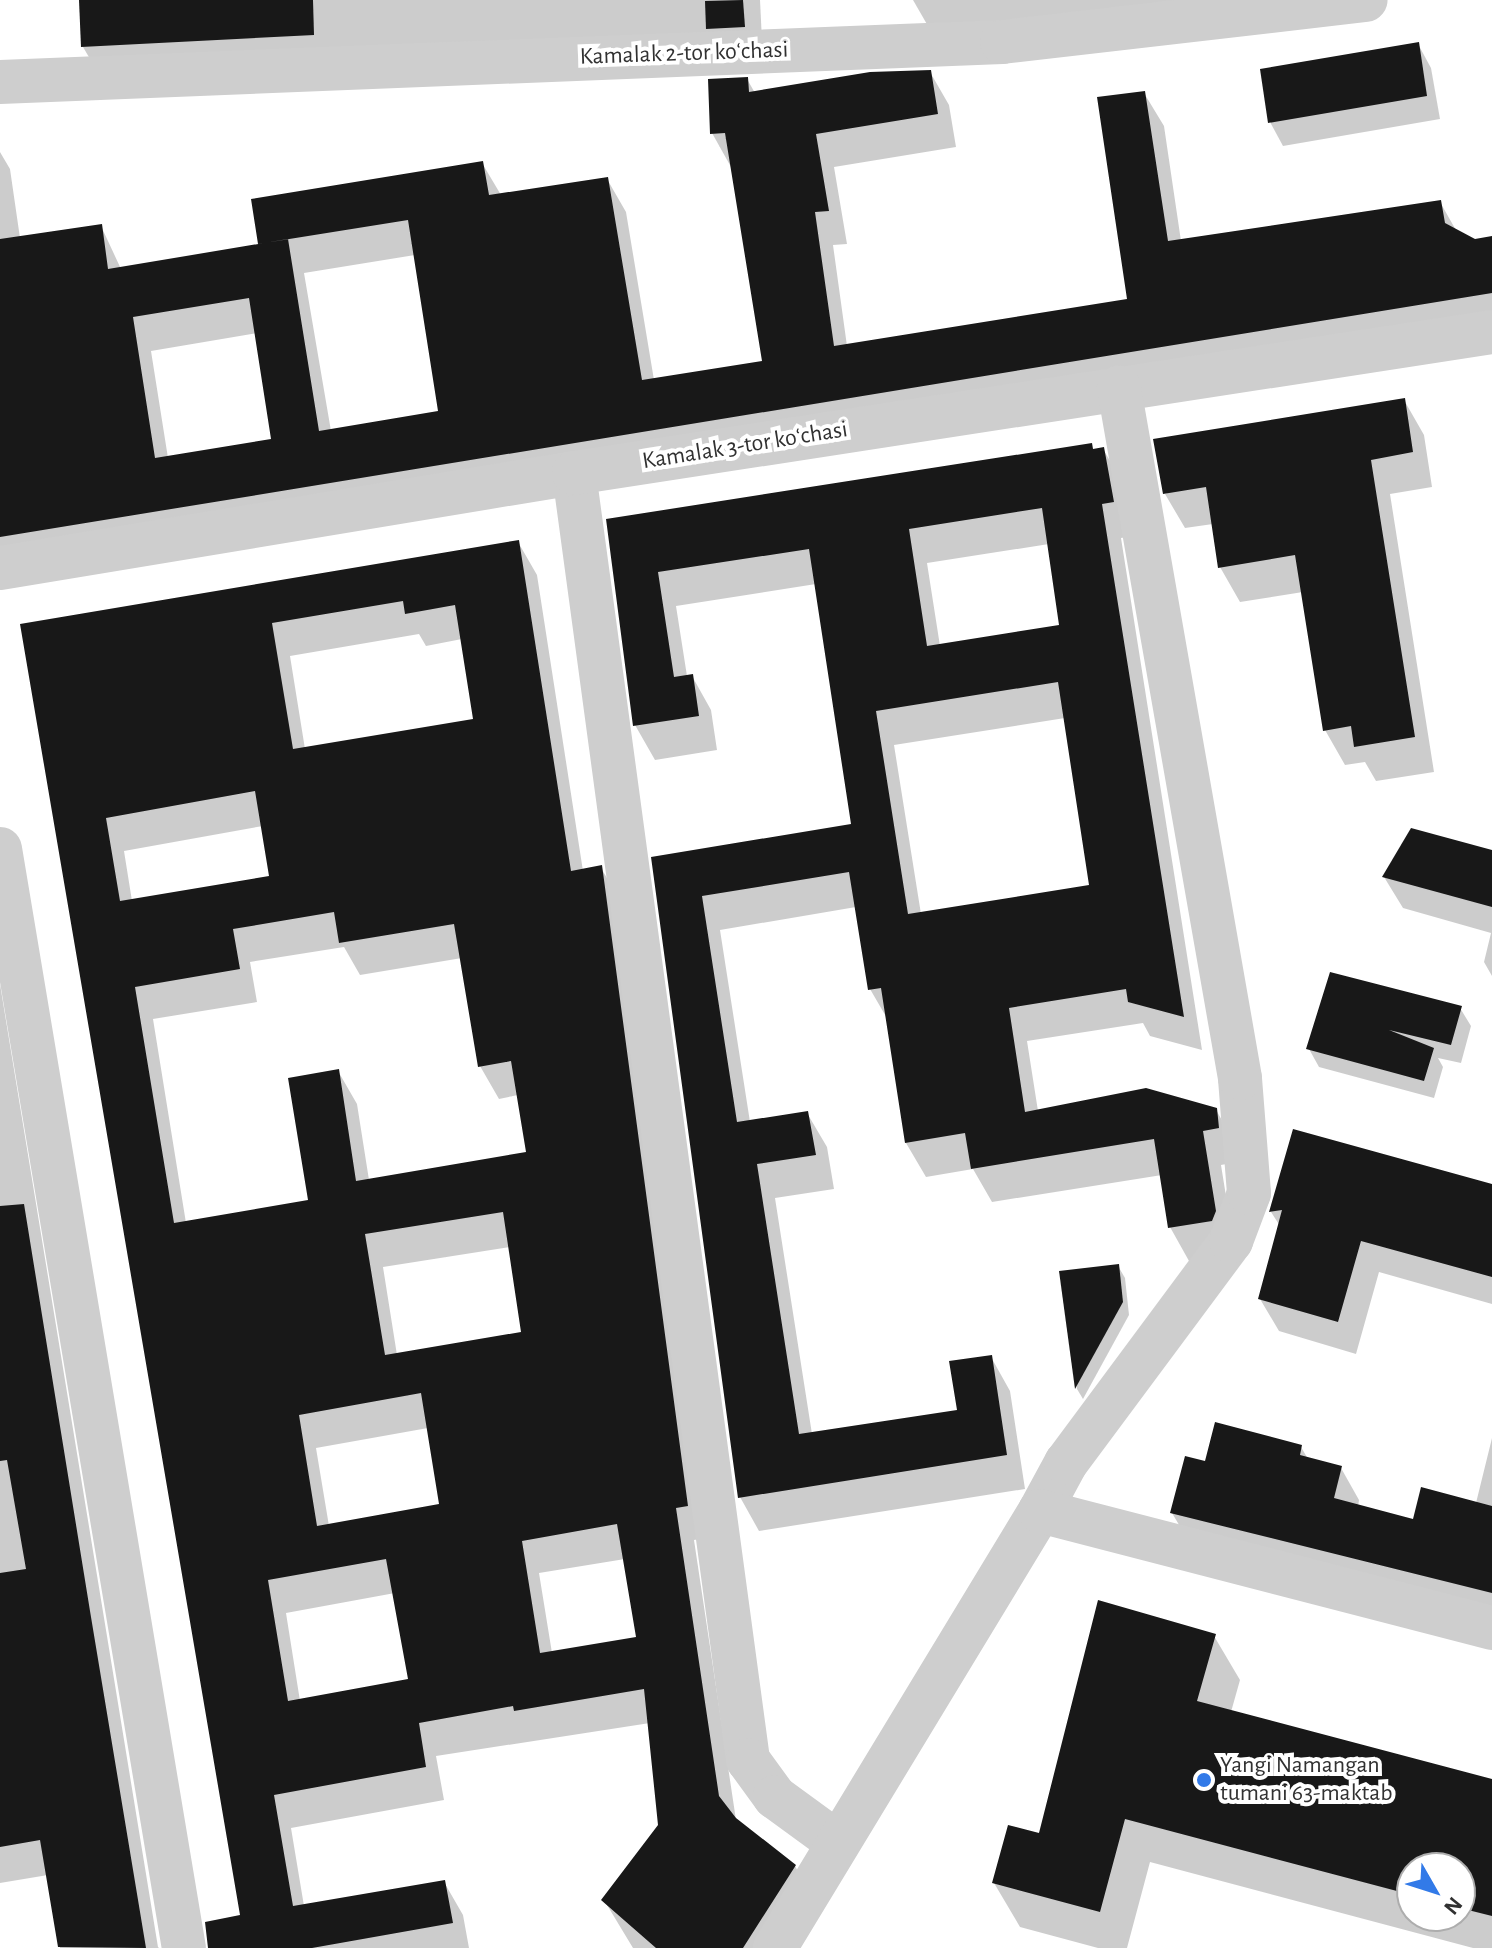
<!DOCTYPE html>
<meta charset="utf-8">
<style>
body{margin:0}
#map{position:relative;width:1492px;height:1948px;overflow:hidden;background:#fff;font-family:"Alegreya Sans",sans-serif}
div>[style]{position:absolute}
.shadow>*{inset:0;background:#0003}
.building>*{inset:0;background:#181818}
.street>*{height:44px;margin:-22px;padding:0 22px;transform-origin:22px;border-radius:22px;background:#cecece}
.dots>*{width:22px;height:22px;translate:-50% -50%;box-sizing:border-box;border:4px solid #fff;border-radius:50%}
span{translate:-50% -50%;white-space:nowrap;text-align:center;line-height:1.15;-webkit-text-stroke:8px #fff;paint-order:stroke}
.street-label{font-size:24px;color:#313131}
.poi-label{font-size:24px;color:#313131}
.left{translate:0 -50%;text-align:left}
.north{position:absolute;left:1396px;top:1852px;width:80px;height:80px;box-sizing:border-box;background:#fff;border:2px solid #adadad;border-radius:50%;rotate:129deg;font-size:22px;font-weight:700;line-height:32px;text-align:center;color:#313131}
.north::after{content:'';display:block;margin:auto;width:28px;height:36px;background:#327ae8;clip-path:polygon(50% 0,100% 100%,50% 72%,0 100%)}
</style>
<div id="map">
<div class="shadow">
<div style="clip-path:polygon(81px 0,760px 0,763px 61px,103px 81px,83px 47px)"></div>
<div style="clip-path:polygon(913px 0,1345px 0,932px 33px)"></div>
<div style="clip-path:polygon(1418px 44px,1431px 68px,1440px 119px,1283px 146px,1270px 122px)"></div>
<div style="clip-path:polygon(evenodd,930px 72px,949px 105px,956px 147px,834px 167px,847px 244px,833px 245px,847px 346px,1129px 301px,1144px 93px,1164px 126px,1181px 241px,1440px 202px,1457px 232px,1474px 241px,1492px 238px,1492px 330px,0 573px,0 152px,10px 169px,20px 238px,101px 226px,121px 269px,261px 246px,482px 163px,501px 195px,607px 179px,626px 212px,654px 380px,764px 362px,731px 167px,712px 133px,747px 79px,755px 93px,930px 72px,415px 255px,440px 413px,331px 431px,304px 273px,415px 255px,930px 72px,257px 333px,274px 441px,168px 458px,151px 351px,257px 333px)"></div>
<div style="clip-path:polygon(1404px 400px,1424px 435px,1432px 487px,1390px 494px,1434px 772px,1376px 781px,1365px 762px,1345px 765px,1325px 730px,1303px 592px,1240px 602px,1220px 567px,1213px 524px,1185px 528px,1165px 494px)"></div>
<div style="clip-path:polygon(evenodd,1091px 446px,1094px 451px,1103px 449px,1123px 483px,1132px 536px,1121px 538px,1202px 1050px,1150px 1036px,1143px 1023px,1027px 1041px,1038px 1111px,1216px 1110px,1236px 1144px,1237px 1162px,1221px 1165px,1234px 1246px,1189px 1261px,1170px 1227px,1162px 1175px,992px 1202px,973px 1169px,926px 1177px,906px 1143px,888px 1020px,870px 989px,856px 907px,720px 930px,750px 1122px,807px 1113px,827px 1147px,834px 1189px,775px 1198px,812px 1434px,959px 1411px,991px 1357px,1010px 1391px,1025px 1489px,759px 1531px,740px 1497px,653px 858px,853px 826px,816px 584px,676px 606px,687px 676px,692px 676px,711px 710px,717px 750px,655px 760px,635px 725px,608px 521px,1091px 446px,1049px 544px,1061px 627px,940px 646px,927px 563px,1049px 544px,1091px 446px,1065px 718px,1092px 887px,921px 914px,894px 745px,1065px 718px)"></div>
<div style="clip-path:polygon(evenodd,518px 542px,537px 575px,583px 871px,601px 868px,620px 900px,706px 1538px,694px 1540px,736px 1820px,795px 1866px,814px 1899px,781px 1948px,633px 1948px,604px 1900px,660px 1826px,650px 1723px,436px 1756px,444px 1800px,291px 1828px,304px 1906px,444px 1882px,463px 1915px,469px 1948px,249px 1948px,22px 626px,518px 542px,419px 634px,426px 646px,462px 639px,475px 721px,305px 749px,290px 656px,419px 634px,518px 542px,263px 826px,272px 877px,132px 901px,124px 851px,263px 826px,518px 542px,344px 947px,360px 975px,462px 958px,480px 1066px,499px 1099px,518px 1095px,528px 1154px,369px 1180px,357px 1104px,338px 1071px,310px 1202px,186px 1223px,153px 1019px,257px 1002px,250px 962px,344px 947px,518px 542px,510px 1247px,523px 1334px,397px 1355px,383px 1267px,510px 1247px,518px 542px,428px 1428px,441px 1505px,329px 1526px,316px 1448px,428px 1428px,518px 542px,625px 1559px,638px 1639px,552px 1653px,539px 1573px,625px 1559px,518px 542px,395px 1593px,410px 1681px,300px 1701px,286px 1613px,395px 1593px)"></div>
<div style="clip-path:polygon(1492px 852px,1492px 976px,1484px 962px,1491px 933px,1403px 908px,1384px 877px)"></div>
<div style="clip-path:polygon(0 984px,158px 1947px,159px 1948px,60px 1948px,48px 1875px,0 1883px)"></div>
<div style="clip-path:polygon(1460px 1008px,1471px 1026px,1461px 1063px,1438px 1058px,1443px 1067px,1434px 1098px,1319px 1067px,1309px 1049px)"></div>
<div style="clip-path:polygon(1294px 1131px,1492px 1186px,1492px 1304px,1379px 1272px,1356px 1354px,1279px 1331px,1260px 1299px,1280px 1226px,1271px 1212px)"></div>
<div style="clip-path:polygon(1118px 1266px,1125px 1278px,1129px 1315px,1083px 1399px,1077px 1389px,1062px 1273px)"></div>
<div style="clip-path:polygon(1492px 1438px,1492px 1620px,1191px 1545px,1172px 1513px,1206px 1464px,1301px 1447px,1308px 1459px,1341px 1468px,1359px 1500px,1358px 1507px,1414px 1522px,1476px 1503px)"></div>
<div style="clip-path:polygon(evenodd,1214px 1636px,1240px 1680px,1231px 1712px,1492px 1781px,1492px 1948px,1473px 1948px,1150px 1862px,1127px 1948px,1098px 1948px,1020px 1927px,994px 1883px,1214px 1636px,1412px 1868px,1460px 1868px,1460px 1916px,1412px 1916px,1412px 1868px)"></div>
</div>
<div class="building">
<div style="clip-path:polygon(79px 0,313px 0,314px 35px,81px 47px)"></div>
<div style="clip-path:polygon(743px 0,745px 27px,706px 29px,705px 1px)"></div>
<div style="clip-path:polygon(1419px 42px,1427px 96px,1268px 123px,1260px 69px)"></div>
<div style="clip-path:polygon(evenodd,931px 70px,938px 114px,816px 134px,829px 211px,815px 212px,834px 346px,1127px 299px,1097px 97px,1145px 91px,1168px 241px,1441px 200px,1445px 223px,1475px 239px,1492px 236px,1492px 293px,0 537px,0 239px,102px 224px,108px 269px,288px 239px,319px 431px,438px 411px,408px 220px,258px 244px,251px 199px,483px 161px,489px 195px,608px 177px,642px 380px,762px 361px,725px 133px,710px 134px,708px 79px,748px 77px,749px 92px,870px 72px,931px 70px,249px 298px,271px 439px,155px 458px,133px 317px,249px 298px)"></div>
<div style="clip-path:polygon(1405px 398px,1413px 452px,1371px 460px,1415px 737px,1354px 747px,1351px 726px,1323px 731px,1295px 555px,1218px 568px,1206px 487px,1163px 494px,1153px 439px)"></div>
<div style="clip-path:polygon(evenodd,1092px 443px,1093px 449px,1104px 447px,1114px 502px,1102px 504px,1184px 1017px,1128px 1002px,1126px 989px,1009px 1008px,1025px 1112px,1146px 1088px,1217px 1108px,1219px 1128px,1203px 1131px,1216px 1211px,1212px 1221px,1168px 1228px,1154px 1139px,971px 1169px,965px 1133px,905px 1143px,881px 988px,868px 990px,849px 872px,702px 896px,737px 1122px,808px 1111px,816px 1155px,757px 1164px,799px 1434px,957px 1410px,949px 1361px,992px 1355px,1007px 1455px,738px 1498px,651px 857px,851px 824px,809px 549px,658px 572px,674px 677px,693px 674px,699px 716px,633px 726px,606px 519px,1092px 443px,1042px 508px,1059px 625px,927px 646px,909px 529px,1042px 508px,1092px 443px,1058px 682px,1089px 885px,908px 914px,876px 711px,1058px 682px)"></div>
<div style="clip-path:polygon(evenodd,519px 540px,571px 871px,602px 865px,688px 1506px,676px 1508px,719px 1796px,736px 1818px,796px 1865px,743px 1948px,656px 1948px,601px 1900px,658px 1825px,644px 1689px,514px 1711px,513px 1706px,419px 1723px,426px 1767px,274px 1795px,293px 1906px,445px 1880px,453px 1923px,312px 1948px,208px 1948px,205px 1922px,240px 1915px,20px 624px,519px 540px,403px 601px,405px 614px,455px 605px,473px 719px,293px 749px,272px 623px,403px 601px,519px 540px,255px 791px,269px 876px,120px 901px,106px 818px,255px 791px,519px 540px,334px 912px,339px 943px,454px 924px,478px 1067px,511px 1061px,526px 1152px,356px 1181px,339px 1069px,288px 1078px,308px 1200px,174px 1223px,135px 987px,240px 969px,233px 929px,334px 912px,519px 540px,503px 1212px,521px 1332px,385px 1355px,365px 1234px,503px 1212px,519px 540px,421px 1393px,439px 1504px,317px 1526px,299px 1415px,421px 1393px,519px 540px,617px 1524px,636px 1637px,540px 1653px,522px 1541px,617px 1524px,519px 540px,386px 1559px,408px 1679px,288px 1701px,268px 1580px,386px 1559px)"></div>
<div style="clip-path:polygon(1411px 828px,1492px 850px,1492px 907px,1382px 877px)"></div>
<div style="clip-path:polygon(1330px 972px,1462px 1006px,1451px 1045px,1389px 1030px,1434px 1048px,1424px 1081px,1306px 1049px)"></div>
<div style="clip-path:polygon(1293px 1129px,1492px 1184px,1492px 1277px,1361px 1241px,1338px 1322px,1258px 1299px,1282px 1210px,1269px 1212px)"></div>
<div style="clip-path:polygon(24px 1204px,90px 1611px,146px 1948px,58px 1947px,40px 1840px,0 1847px,0 1573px,26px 1569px,7px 1460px,0 1461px,0 1206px)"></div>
<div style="clip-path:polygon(1119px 1264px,1123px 1302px,1075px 1389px,1059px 1271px)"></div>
<div style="clip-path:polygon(1215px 1422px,1302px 1445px,1300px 1455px,1342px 1466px,1334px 1498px,1413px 1519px,1421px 1487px,1492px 1506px,1492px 1593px,1170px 1513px,1185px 1456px,1205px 1461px)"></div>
<div style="clip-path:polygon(1098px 1600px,1216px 1634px,1197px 1701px,1492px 1779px,1492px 1916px,1460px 1908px,1460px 1868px,1412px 1868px,1412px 1895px,1125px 1819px,1100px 1912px,992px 1883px,1008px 1825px,1039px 1833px)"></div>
</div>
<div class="street">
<div style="left:0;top:82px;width:1003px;rotate:-2.29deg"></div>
<div style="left:1002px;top:42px;width:366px;rotate:-6.6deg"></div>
<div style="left:574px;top:473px;width:1299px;rotate:82.3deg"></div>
<div style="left:748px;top:1760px;width:46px;rotate:53.9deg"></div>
<div style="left:775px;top:1797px;width:78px;rotate:36.1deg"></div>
<div style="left:0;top:568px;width:582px;rotate:-9.4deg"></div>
<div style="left:574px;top:473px;width:929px;rotate:-8.73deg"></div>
<div style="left:0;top:849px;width:1114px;rotate:80.5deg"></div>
<div style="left:1040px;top:1511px;width:55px;rotate:-61.6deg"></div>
<div style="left:1066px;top:1463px;width:277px;rotate:-53.4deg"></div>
<div style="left:1231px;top:1241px;width:51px;rotate:-69.4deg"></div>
<div style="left:1249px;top:1193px;width:115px;rotate:-94.5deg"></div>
<div style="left:1240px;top:1078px;width:701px;rotate:-99.95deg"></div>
<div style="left:775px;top:1948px;width:511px;rotate:-58.77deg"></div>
<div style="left:1040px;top:1511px;width:467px;rotate:14.5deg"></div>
</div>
<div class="dots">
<div style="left:1204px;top:1780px;background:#327ae8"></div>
</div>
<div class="street-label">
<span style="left:684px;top:54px;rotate:-2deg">Kamalak 2-tor koʻchasi</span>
<span style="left:745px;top:446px;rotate:-9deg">Kamalak 3-tor koʻchasi</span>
</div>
<div class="poi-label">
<span class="left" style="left:1220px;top:1780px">Yangi Namangan<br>tumani 63-maktab</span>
</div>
<div class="north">N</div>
</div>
